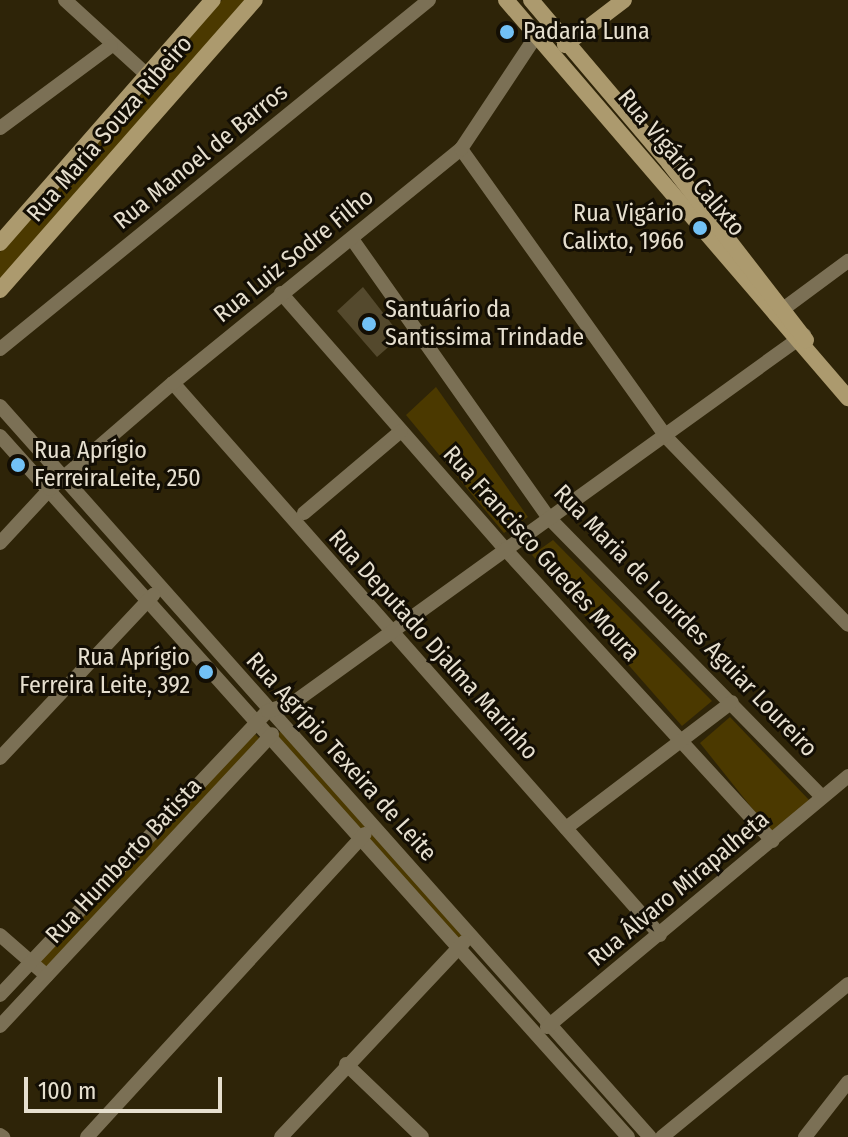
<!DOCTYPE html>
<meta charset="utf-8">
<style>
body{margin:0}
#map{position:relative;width:848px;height:1137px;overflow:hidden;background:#2e2408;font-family:"Fira Sans Condensed",sans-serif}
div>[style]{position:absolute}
.green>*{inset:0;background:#4b3900}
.building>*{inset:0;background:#54492d}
.street>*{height:14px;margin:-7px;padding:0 7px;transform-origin:7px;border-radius:7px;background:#7b7055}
.secondary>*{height:16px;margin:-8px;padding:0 8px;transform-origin:8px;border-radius:8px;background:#ac9a6e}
.dots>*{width:22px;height:22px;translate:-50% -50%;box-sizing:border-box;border:4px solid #130e04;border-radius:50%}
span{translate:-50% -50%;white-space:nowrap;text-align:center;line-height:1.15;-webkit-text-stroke:6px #130e04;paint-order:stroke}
.poi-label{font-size:24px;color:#e6dfcf}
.left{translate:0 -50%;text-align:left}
.right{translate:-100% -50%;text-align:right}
.street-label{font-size:24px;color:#e6dfcf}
.scale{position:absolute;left:24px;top:1077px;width:198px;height:36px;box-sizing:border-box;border:4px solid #e6dfcf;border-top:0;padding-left:10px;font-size:24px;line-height:28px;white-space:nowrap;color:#e6dfcf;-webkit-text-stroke:6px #130e04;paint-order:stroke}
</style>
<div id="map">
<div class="green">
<div style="clip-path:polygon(222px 0,248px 0,0 283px,0 252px)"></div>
<div style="clip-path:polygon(436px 387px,528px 517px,504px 533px,406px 415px)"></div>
<div style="clip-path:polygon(553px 540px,712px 701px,682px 726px,532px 555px)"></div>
<div style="clip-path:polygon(730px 717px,810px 801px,771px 832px,700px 743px)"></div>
<div style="clip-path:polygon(252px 731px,261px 740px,47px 971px,36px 962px)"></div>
<div style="clip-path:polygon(281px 731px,367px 825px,360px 835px,272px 739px)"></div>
<div style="clip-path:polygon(372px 831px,470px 933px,460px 942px,365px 839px)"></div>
</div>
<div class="building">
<div style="clip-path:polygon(363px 287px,401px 336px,377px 357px,337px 311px)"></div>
</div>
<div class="street">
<div style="left:65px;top:0;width:111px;rotate:42.4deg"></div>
<div style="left:0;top:128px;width:138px;rotate:-36.5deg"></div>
<div style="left:461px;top:149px;width:355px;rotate:54.5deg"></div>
<div style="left:667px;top:438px;width:260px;rotate:45.9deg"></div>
<div style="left:352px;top:239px;width:342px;rotate:54.8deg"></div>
<div style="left:549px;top:518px;width:390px;rotate:45.6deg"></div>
<div style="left:281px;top:293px;width:340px;rotate:48.8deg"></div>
<div style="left:505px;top:549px;width:396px;rotate:47.5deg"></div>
<div style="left:775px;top:315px;width:91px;rotate:-36.5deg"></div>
<div style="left:0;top:349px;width:553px;rotate:-39.13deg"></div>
<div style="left:173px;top:383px;width:736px;rotate:48.58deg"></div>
<div style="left:0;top:406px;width:978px;rotate:48.36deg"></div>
<div style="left:0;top:436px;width:941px;rotate:48.14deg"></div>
<div style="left:304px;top:513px;width:127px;rotate:-40.2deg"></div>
<div style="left:0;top:543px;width:74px;rotate:-47.2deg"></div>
<div style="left:50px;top:489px;width:162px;rotate:-40.8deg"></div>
<div style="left:173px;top:383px;width:371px;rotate:-39.1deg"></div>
<div style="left:461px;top:149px;width:139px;rotate:-56.4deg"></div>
<div style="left:0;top:758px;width:224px;rotate:-46.8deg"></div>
<div style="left:566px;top:828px;width:208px;rotate:-37.2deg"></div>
<div style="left:0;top:935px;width:62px;rotate:41.1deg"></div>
<div style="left:0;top:995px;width:390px;rotate:-46.7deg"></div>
<div style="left:268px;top:711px;width:26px;rotate:-18deg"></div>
<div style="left:293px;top:703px;width:630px;rotate:-35.76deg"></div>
<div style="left:0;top:1026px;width:399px;rotate:-47deg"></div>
<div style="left:547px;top:1027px;width:392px;rotate:-39.8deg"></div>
<div style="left:346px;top:1064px;width:105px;rotate:43.8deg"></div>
<div style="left:0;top:1135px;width:4px;rotate:34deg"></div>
<div style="left:87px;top:1137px;width:411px;rotate:-47.5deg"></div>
<div style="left:281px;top:1137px;width:267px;rotate:-46.8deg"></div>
<div style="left:662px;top:1137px;width:241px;rotate:-39.4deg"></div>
<div style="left:805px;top:1137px;width:70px;rotate:-52deg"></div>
</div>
<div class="secondary">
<div style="left:506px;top:0;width:525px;rotate:49.33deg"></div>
<div style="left:531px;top:0;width:214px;rotate:49.7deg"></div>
<div style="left:669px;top:163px;width:224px;rotate:52.3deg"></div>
<div style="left:565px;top:45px;width:74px;rotate:-37.3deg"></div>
<div style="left:0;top:243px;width:323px;rotate:-48.8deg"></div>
<div style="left:0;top:290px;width:386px;rotate:-48.7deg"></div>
</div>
<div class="dots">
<div style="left:507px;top:32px;background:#72c1f5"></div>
<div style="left:700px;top:228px;background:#72c1f5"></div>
<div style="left:369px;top:324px;background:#72c1f5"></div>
<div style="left:18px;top:465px;background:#72c1f5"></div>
<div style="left:206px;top:672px;background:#72c1f5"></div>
</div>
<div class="poi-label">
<span class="left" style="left:523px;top:32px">Padaria Luna</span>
<span class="right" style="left:684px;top:228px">Rua Vigário<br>Calixto, 1966</span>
<span class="left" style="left:385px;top:324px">Santuário da<br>Santissima Trindade</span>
<span class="left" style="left:34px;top:465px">Rua Aprígio<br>FerreiraLeite, 250</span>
<span class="right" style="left:190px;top:672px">Rua Aprígio<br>Ferreira Leite, 392</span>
</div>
<div class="street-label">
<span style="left:110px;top:129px;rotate:-49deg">Rua Maria Souza Ribeiro</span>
<span style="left:201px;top:157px;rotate:-39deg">Rua Manoel de Barros</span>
<span style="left:681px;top:163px;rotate:50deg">Rua Vigário Calixto</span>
<span style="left:294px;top:256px;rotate:-39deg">Rua Luiz Sodre Filho</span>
<span style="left:541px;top:554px;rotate:48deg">Rua Francisco Guedes Moura</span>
<span style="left:685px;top:621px;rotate:46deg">Rua Maria de Lourdes Aguiar Loureiro</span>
<span style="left:433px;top:645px;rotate:48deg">Rua Deputado Djalma Marinho</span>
<span style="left:341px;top:757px;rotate:48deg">Rua Agrípio Texeira de Leite</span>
<span style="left:124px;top:861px;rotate:-47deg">Rua Humberto Batista</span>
<span style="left:679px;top:889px;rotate:-40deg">Rua Álvaro Mirapalheta</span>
</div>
<div class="scale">100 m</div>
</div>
